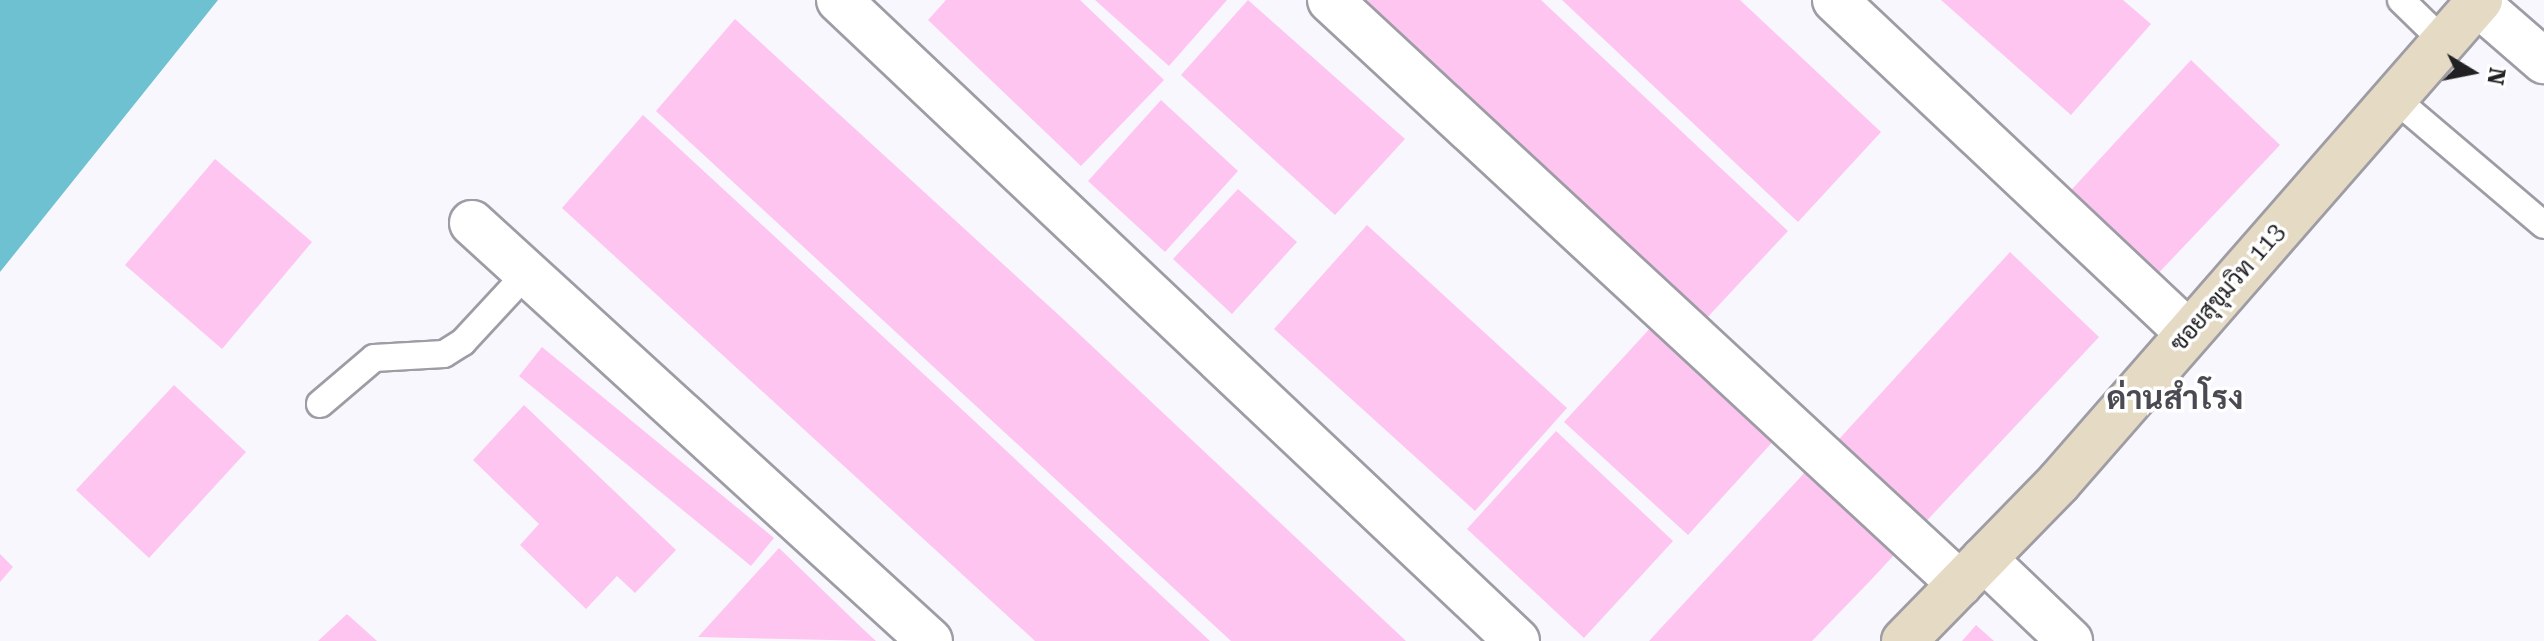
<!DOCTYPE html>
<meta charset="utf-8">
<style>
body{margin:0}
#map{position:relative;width:2544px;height:641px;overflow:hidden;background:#f8f7fe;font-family:"Roboto Serif",Sarabun,serif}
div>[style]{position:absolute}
.water>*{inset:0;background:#6dc1d0}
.building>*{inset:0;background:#fdc5f0}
.roads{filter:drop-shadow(2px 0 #9e9ca4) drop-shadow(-2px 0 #9e9ca4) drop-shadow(0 2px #9e9ca4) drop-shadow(0 -2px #9e9ca4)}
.service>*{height:26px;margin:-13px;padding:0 13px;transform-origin:13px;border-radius:13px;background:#fff}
.minor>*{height:44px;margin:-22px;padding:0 22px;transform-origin:22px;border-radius:22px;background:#fff}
.secondary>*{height:44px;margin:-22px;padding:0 22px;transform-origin:22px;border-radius:22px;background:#e5dac3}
span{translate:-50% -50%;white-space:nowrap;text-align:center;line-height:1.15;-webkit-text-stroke:7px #fff;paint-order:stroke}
.street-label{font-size:24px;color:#212124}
.district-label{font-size:32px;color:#4b4951;font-weight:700}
.north{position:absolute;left:2432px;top:32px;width:80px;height:80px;-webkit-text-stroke:6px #fff;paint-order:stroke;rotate:100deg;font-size:22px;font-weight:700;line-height:32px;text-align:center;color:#212124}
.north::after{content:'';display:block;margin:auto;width:28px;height:36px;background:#212124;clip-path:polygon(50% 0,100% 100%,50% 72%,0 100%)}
</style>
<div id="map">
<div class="water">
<div style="clip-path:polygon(0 0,218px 0,0 272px)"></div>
</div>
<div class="building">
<div style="clip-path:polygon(946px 0,1080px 0,1164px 80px,1081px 166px,928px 20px)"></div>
<div style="clip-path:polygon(1095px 0,1227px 0,1169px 66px)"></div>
<div style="clip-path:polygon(1248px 0,1405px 139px,1335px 215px,1181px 75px)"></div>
<div style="clip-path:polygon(1360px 0,1541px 0,1788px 231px,1704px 321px)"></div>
<div style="clip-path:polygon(1562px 0,1740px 0,1881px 132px,1798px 222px)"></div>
<div style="clip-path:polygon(1941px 0,2123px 0,2151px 24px,2071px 115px)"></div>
<div style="clip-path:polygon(735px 19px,1062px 318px,1406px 641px,1231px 641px,656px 111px)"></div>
<div style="clip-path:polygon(2191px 60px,2280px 145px,2151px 281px,2063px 199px)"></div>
<div style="clip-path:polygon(1161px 100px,1238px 171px,1165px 252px,1088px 181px)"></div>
<div style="clip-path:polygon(643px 115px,969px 416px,1210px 641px,1035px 641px,562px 208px)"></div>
<div style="clip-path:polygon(215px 159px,312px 242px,222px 349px,125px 265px)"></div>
<div style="clip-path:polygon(1238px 189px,1297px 242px,1232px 314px,1173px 259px)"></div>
<div style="clip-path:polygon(1367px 225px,1567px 408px,1475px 511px,1274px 329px)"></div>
<div style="clip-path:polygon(2010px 252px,2099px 337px,1918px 530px,1830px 449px)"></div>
<div style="clip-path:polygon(1654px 324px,1777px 437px,1688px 535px,1564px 422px)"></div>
<div style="clip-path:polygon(542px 347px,774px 538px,751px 566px,519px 376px)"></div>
<div style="clip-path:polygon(174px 385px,246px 452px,149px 558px,76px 490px)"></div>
<div style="clip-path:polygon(524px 405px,676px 550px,635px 593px,617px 576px,586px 609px,520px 545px,539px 524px,473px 460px)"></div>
<div style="clip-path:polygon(1556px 431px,1673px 541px,1584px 638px,1467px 529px)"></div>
<div style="clip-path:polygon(1807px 470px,1895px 554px,1869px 582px,1812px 641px,1649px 641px)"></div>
<div style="clip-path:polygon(779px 548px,864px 630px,876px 641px,698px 637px)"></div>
<div style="clip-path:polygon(0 554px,13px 567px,0 582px)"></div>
<div style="clip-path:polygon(347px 614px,377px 641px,318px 641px)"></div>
<div style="clip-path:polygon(1976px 625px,1994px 641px,1962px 641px)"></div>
</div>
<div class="roads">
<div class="service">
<div style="left:2401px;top:0;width:59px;rotate:44.3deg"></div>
<div style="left:2393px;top:97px;width:198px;rotate:40.3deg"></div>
<div style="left:320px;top:404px;width:71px;rotate:-40.4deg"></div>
<div style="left:374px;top:358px;width:70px;rotate:-3.3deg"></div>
<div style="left:444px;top:354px;width:22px;rotate:-32deg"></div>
<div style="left:463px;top:342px;width:94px;rotate:-47.2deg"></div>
</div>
<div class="minor">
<div style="left:839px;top:0;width:933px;rotate:43.39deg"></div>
<div style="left:1330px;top:0;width:859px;rotate:42.83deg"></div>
<div style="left:1835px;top:0;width:485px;rotate:43.3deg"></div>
<div style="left:2477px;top:3px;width:89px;rotate:40.9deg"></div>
<div style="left:472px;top:223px;width:620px;rotate:42.39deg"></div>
<div style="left:1984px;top:559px;width:119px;rotate:43.6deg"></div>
</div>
<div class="secondary">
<div style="left:1904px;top:641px;width:222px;rotate:-45.7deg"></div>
<div style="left:2059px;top:482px;width:640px;rotate:-48.86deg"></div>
</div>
</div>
<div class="street-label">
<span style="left:2228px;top:288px;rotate:-49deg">ซอยสุขุมวิท 113</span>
</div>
<div class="district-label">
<span style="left:2175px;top:398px">ด่านสำโรง</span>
</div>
<div class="north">N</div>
</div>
